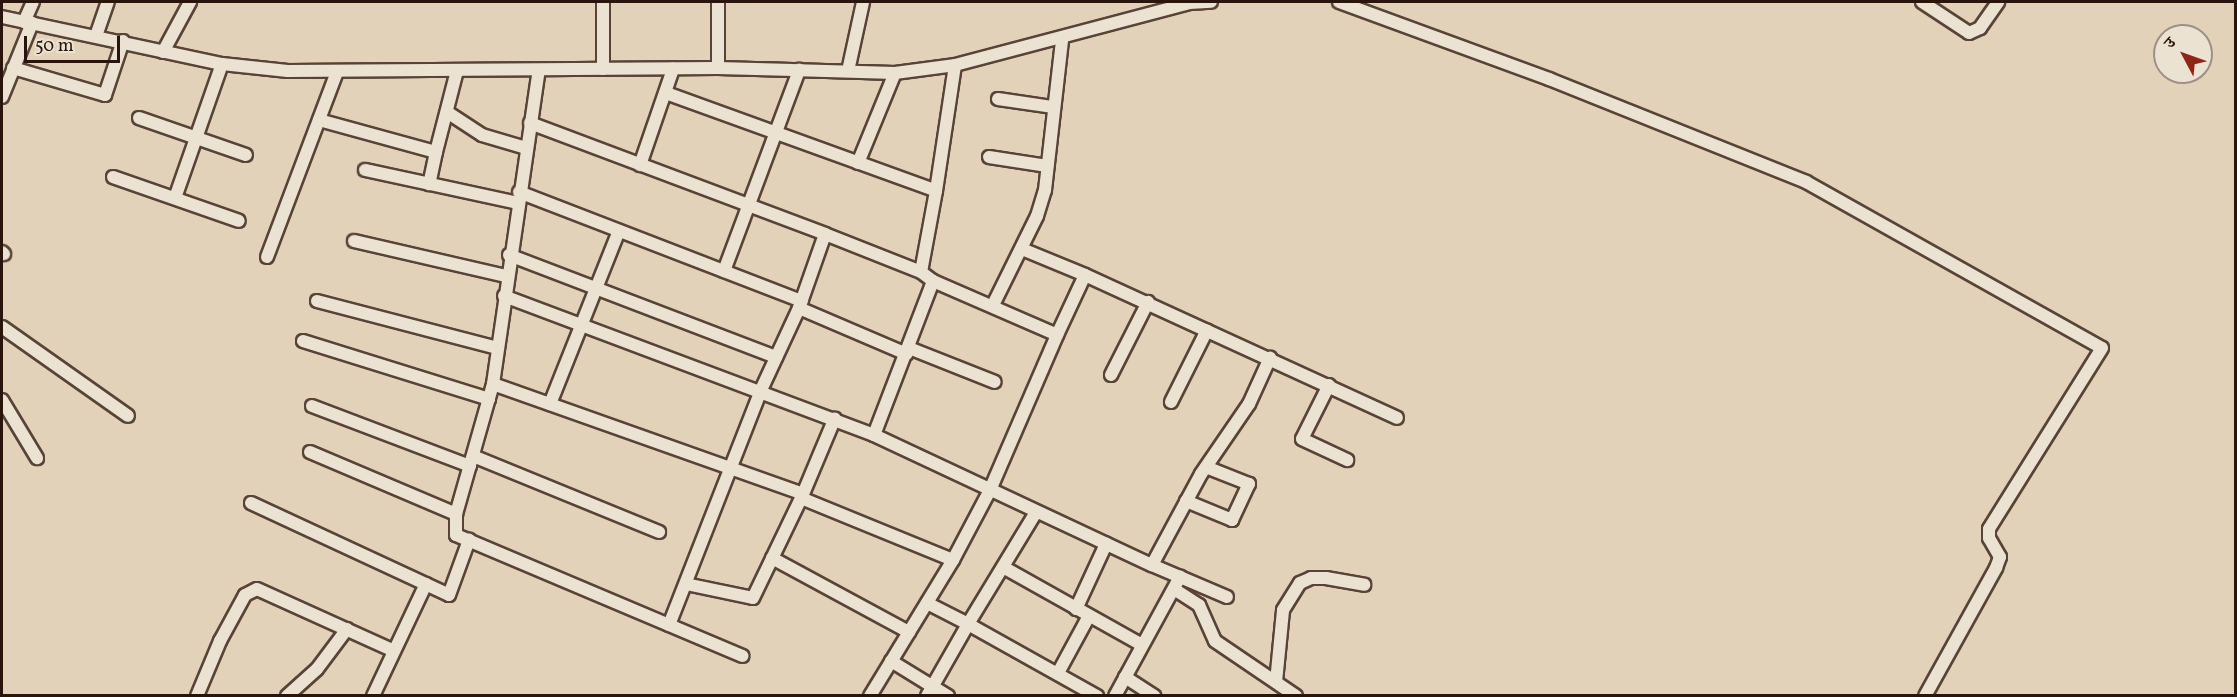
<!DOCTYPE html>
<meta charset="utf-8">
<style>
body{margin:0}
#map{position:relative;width:2237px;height:697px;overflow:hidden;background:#e1d2b9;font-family:Vollkorn,"Noto Serif Devanagari",serif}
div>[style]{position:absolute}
.roads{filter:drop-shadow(2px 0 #574437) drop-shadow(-2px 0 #574437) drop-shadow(0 2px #574437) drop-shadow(0 -2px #574437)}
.minor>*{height:12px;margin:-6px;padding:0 6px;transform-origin:6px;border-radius:6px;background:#ece2d2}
span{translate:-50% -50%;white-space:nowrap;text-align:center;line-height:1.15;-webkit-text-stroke:5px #ece2d2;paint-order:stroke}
.frame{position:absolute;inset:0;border:3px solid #29150c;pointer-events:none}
.north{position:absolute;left:2153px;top:24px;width:60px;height:60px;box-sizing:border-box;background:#ece2d2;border:2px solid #9e9083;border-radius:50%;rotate:311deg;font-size:16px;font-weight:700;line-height:24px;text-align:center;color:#29150c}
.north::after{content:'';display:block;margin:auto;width:21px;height:27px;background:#8f2418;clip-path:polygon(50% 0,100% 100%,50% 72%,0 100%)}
.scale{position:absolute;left:24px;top:36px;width:96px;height:27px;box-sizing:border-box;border:3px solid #29150c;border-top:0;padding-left:8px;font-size:18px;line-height:21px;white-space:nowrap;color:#29150c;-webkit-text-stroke:4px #ece2d2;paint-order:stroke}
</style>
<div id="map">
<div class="roads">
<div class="minor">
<div style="left:603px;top:2px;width:67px;rotate:90deg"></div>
<div style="left:1339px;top:2px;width:224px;rotate:20.1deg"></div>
<div style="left:1549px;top:79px;width:277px;rotate:21.8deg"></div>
<div style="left:1806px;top:182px;width:339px;rotate:29.3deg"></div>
<div style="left:2102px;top:348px;width:213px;rotate:122deg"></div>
<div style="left:1989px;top:529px;width:9px;rotate:90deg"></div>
<div style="left:1989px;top:538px;width:22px;rotate:60deg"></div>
<div style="left:2000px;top:557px;width:12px;rotate:110deg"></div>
<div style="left:1996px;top:568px;width:146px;rotate:119deg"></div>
<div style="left:1922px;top:2px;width:56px;rotate:33.4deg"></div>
<div style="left:1969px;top:33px;width:12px;rotate:-24deg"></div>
<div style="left:1980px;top:28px;width:32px;rotate:-55deg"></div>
<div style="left:2px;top:17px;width:225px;rotate:12.1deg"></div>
<div style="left:222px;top:64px;width:66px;rotate:6.1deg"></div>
<div style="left:288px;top:71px;width:430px;rotate:-0.4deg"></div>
<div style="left:718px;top:68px;width:177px;rotate:1.6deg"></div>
<div style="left:895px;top:73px;width:61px;rotate:-7.6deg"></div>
<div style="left:955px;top:65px;width:242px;rotate:-14.8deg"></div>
<div style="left:1189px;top:3px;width:22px;rotate:-3deg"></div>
<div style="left:24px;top:22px;width:22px;rotate:-66deg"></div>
<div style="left:96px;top:36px;width:36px;rotate:-71deg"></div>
<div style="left:163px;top:52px;width:57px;rotate:-61.6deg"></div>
<div style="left:13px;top:68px;width:96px;rotate:16.4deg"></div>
<div style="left:105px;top:95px;width:57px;rotate:-71.6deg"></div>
<div style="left:718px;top:68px;width:66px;rotate:-90deg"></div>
<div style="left:848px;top:71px;width:71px;rotate:-77.7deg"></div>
<div style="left:666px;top:93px;width:287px;rotate:19.9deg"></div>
<div style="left:936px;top:191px;width:82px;rotate:100.5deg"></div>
<div style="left:2px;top:97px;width:80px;rotate:-67.9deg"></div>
<div style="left:998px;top:99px;width:56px;rotate:8.3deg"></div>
<div style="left:447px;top:112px;width:42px;rotate:33.3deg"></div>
<div style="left:482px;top:135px;width:46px;rotate:16.5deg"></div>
<div style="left:139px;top:118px;width:113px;rotate:19.1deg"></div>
<div style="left:319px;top:120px;width:121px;rotate:15.3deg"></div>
<div style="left:436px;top:152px;width:33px;rotate:102deg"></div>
<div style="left:530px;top:123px;width:315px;rotate:20.6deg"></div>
<div style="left:825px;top:234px;width:103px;rotate:21.6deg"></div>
<div style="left:921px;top:272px;width:15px;rotate:37deg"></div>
<div style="left:436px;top:152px;width:84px;rotate:-75.5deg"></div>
<div style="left:989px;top:157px;width:59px;rotate:8.8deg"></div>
<div style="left:858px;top:163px;width:97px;rotate:-67.7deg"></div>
<div style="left:640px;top:165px;width:102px;rotate:-71deg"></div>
<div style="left:365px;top:170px;width:156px;rotate:12.2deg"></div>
<div style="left:113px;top:177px;width:133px;rotate:19.2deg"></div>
<div style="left:936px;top:191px;width:127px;rotate:-81.4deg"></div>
<div style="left:519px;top:192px;width:303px;rotate:21.1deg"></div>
<div style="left:175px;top:198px;width:142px;rotate:-70.7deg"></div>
<div style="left:354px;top:241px;width:156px;rotate:13deg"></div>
<div style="left:1022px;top:249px;width:68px;rotate:22.4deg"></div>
<div style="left:2px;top:252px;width:3px;rotate:45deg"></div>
<div style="left:509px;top:255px;width:286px;rotate:20.9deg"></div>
<div style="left:267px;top:257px;width:198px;rotate:-69.3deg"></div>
<div style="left:724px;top:271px;width:215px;rotate:-69.5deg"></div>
<div style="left:504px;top:296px;width:395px;rotate:20.6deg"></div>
<div style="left:874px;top:435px;width:165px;rotate:-69deg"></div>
<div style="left:933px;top:281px;width:135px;rotate:23.5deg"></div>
<div style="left:1057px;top:335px;width:66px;rotate:-65deg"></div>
<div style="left:1085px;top:275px;width:343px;rotate:24.6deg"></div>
<div style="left:317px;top:301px;width:186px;rotate:14.6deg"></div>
<div style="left:993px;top:305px;width:99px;rotate:-63.7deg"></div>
<div style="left:1037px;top:216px;width:27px;rotate:-73deg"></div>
<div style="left:1045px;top:190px;width:151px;rotate:-83.5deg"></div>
<div style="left:799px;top:308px;width:117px;rotate:23.1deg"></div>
<div style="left:2px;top:327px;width:154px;rotate:35.2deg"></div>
<div style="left:303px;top:341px;width:195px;rotate:17.3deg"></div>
<div style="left:909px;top:348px;width:92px;rotate:21.6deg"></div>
<div style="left:1111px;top:375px;width:82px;rotate:-63.1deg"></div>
<div style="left:493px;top:384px;width:329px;rotate:19.5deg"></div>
<div style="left:803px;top:494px;width:82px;rotate:-67.2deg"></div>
<div style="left:1329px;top:385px;width:60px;rotate:116.6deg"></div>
<div style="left:1302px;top:439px;width:50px;rotate:25deg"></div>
<div style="left:2px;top:400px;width:68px;rotate:58.9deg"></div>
<div style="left:1171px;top:402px;width:80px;rotate:-63.4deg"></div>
<div style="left:550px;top:404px;width:186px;rotate:-68.3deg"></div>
<div style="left:312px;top:406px;width:169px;rotate:20.8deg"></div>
<div style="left:874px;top:435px;width:307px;rotate:25.1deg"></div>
<div style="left:1152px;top:565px;width:103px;rotate:-61.7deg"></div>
<div style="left:1201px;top:474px;width:85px;rotate:-55.6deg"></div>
<div style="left:1249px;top:404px;width:51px;rotate:-65.5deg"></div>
<div style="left:310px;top:452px;width:159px;rotate:23deg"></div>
<div style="left:456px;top:514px;width:135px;rotate:-74.1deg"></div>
<div style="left:493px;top:384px;width:317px;rotate:-81.7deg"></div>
<div style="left:473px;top:456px;width:201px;rotate:22.2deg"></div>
<div style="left:801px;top:498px;width:164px;rotate:22.2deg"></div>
<div style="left:1186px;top:501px;width:50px;rotate:22.4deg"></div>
<div style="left:1232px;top:520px;width:40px;rotate:-65deg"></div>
<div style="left:1249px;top:484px;width:46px;rotate:-158.4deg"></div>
<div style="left:251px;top:503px;width:218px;rotate:24.9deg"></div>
<div style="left:449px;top:595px;width:59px;rotate:-70deg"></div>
<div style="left:456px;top:514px;width:21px;rotate:90deg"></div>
<div style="left:456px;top:535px;width:311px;rotate:22.9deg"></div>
<div style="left:772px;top:558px;width:156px;rotate:28.4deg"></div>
<div style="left:1003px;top:567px;width:159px;rotate:29.3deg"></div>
<div style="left:1180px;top:577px;width:51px;rotate:23.1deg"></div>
<div style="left:686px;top:584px;width:68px;rotate:11.8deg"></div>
<div style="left:753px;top:598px;width:115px;rotate:-64.3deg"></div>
<div style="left:1174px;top:589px;width:30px;rotate:33deg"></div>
<div style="left:1199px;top:605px;width:39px;rotate:66deg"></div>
<div style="left:1215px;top:641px;width:98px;rotate:34.2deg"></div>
<div style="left:927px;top:603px;width:46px;rotate:27.1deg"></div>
<div style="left:968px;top:624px;width:131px;rotate:-58.7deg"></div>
<div style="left:1076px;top:609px;width:72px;rotate:-65.2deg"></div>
<div style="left:669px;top:625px;width:252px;rotate:-68.6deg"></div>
<div style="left:761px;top:390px;width:90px;rotate:-65.1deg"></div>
<div style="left:799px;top:308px;width:78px;rotate:-70.6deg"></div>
<div style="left:891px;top:661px;width:67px;rotate:31.6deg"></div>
<div style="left:1058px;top:673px;width:65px;rotate:-61.5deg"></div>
<div style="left:1125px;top:677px;width:35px;rotate:33deg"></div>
<div style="left:1276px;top:682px;width:72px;rotate:-84.4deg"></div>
<div style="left:1283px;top:610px;width:32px;rotate:-58deg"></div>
<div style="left:1300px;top:583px;width:12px;rotate:-24deg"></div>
<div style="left:1311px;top:578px;width:15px"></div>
<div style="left:1326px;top:578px;width:39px;rotate:10deg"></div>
<div style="left:197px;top:696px;width:60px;rotate:-67.3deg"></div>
<div style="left:220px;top:641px;width:52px;rotate:-61.5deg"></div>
<div style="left:245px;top:595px;width:13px;rotate:-27deg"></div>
<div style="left:257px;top:589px;width:150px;rotate:24.3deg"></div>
<div style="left:287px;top:696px;width:40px;rotate:-42deg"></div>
<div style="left:317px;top:669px;width:50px;rotate:-53.1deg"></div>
<div style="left:373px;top:696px;width:124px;rotate:-64.7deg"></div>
<div style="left:870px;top:696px;width:159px;rotate:-58.6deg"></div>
<div style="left:953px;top:560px;width:79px;rotate:-62.1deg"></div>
<div style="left:990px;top:490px;width:169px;rotate:-66.6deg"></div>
<div style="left:927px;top:696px;width:83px;rotate:-60.3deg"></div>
<div style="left:968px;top:624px;width:148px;rotate:29.2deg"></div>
<div style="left:1115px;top:696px;width:136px;rotate:-61.4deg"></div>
<div style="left:1180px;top:577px;width:30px;rotate:-157deg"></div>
</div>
</div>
<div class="frame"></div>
<div class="north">उ</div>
<div class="scale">50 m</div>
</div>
